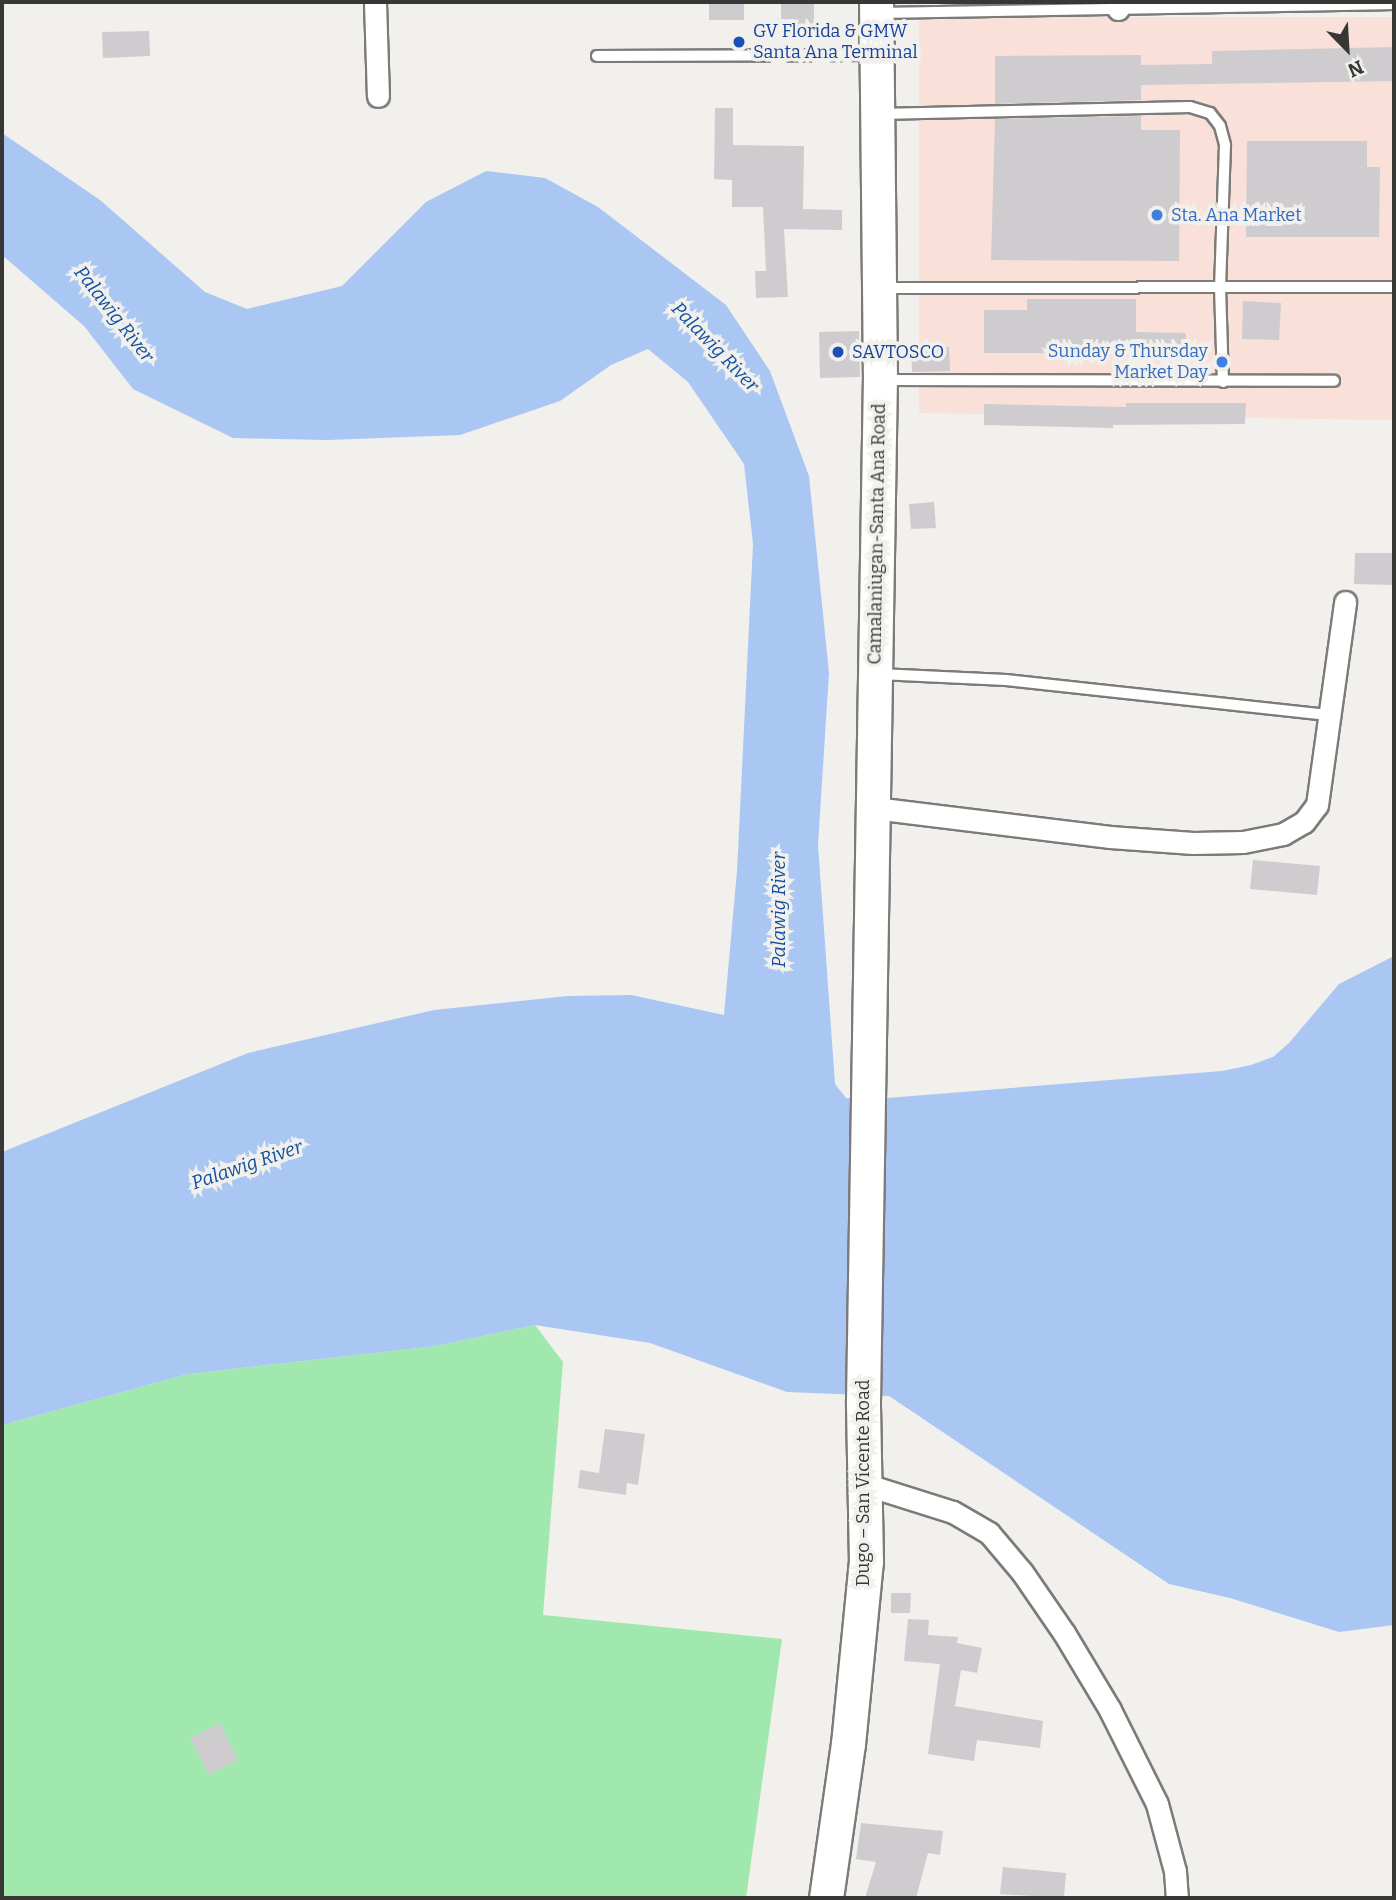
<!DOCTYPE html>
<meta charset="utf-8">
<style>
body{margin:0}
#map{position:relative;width:1396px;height:1900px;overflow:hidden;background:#f1f0ec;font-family:Bitter,serif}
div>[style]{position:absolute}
.commercial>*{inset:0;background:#f9e0d8}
.green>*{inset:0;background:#a1e8ae}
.water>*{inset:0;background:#aac7f3}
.building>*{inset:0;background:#cfccd0}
.roads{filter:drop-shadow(2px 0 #7c7b78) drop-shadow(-2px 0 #7c7b78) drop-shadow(0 2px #7c7b78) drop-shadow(0 -2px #7c7b78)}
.lane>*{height:10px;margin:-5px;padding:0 5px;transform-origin:5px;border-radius:5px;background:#fff}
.street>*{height:21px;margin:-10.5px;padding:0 10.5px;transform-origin:10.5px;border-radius:10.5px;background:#fff}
.primary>*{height:33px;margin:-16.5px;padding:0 16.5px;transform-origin:16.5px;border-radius:16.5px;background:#fff}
.dots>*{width:19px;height:19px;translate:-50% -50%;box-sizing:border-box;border:4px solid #f1f0ec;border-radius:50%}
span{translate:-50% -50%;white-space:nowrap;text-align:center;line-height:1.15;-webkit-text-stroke:7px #f1f0ec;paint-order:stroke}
.transit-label{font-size:18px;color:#164399}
.left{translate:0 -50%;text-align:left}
.shop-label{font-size:18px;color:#366cbe}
.right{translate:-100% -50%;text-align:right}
.street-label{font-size:18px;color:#373735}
.water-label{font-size:19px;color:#114e9f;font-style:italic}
.frame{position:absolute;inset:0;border:4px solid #373735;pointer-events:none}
.north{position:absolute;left:1312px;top:14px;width:70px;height:70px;-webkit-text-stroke:5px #f1f0ec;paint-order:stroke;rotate:156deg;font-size:19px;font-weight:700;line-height:28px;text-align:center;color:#373735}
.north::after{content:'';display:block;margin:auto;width:24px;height:32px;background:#373735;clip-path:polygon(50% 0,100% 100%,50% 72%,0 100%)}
</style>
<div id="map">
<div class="commercial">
<div style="clip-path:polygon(919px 17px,1394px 17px,1394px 420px,919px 413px)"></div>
</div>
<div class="green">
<div style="clip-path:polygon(535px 1325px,563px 1362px,543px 1615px,782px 1639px,746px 1898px,2px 1898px,2px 1425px,188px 1374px,436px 1346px)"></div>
</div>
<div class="water">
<div style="clip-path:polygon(2px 133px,100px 200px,205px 292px,247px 309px,342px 286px,426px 202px,486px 171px,545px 178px,598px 207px,726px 305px,770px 371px,809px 476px,829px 673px,818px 845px,835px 1084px,846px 1098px,887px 1098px,1222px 1071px,1251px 1065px,1273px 1057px,1289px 1043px,1339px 984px,1394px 956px,1394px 1625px,1339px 1632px,1230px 1598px,1169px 1584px,889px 1396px,787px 1392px,650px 1343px,535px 1325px,436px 1346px,188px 1374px,2px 1425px,2px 1152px,248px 1053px,434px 1010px,568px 996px,631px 995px,724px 1015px,737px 871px,753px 544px,744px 464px,688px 382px,648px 349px,611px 365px,560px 401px,460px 435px,328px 440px,233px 438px,133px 389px,84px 326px,2px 255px)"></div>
</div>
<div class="building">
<div style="clip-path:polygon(709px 2px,744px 2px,744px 20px,709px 20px)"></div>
<div style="clip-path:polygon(781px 3px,814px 3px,814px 25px,781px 25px)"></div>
<div style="clip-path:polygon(149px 31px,150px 56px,103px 58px,102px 32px)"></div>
<div style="clip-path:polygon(1394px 47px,1394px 81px,1141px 85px,1141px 100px,995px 104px,995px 56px,1141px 55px,1141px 65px,1212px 64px,1212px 51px)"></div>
<div style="clip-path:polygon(715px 108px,733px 108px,733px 145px,804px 146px,803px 209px,842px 210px,842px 230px,784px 229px,788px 297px,756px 298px,755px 271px,766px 271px,763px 207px,732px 207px,732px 180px,714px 179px)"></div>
<div style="clip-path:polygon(1141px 116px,1141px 130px,1180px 130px,1179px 261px,991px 260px,995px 119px)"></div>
<div style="clip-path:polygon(1247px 141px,1367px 141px,1367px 167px,1380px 167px,1379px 237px,1246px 237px)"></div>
<div style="clip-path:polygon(1027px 299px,1136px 299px,1136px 332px,1186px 333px,1185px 358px,1157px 358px,1157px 353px,984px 353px,984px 310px,1027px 310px)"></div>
<div style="clip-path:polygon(1243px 301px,1281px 303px,1279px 340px,1242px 339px)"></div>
<div style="clip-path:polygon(859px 331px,860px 377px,820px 378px,819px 332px)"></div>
<div style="clip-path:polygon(949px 347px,950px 371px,912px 372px,911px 348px)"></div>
<div style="clip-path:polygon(1126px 403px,1246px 403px,1245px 424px,1113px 425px,1113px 428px,984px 425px,984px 404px,1126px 407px)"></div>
<div style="clip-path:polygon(934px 502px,936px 528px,911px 529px,909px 504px)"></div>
<div style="clip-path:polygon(1355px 553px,1394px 553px,1394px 585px,1354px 584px)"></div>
<div style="clip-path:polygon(1253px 860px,1320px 866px,1317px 895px,1250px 889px)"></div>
<div style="clip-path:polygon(605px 1429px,645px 1434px,638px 1485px,627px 1483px,626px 1495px,578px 1488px,580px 1470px,599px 1473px)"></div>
<div style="clip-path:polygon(891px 1593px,911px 1593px,910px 1613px,891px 1613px)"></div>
<div style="clip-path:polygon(908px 1619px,929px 1620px,928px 1635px,958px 1637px,957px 1643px,982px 1648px,977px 1673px,961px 1670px,955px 1706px,1043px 1721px,1040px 1748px,977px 1740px,974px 1761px,928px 1754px,940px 1664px,904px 1661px)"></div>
<div style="clip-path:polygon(220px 1723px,238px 1760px,209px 1775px,190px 1738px)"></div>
<div style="clip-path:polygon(861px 1823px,943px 1831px,940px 1855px,928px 1853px,916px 1898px,865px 1898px,876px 1862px,856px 1859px)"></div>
<div style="clip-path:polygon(1003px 1867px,1066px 1873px,1064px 1898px,1000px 1894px)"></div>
</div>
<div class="roads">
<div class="lane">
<div style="left:879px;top:13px;width:515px;rotate:-1deg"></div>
<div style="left:597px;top:56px;width:277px;rotate:-0.2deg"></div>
<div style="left:879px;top:114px;width:311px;rotate:-1.3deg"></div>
<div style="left:1190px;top:107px;width:21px;rotate:17deg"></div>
<div style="left:1210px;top:113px;width:16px;rotate:52deg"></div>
<div style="left:1220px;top:126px;width:20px;rotate:75deg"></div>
<div style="left:1225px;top:145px;width:142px;rotate:92deg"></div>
<div style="left:1220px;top:287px;width:95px;rotate:88.2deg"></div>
<div style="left:883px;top:288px;width:511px;rotate:-0.11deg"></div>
<div style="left:883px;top:380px;width:451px;rotate:0.1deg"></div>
<div style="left:879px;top:674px;width:127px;rotate:2.7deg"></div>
<div style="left:1006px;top:680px;width:326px;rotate:6.2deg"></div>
</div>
<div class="street">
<div style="left:375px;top:2px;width:94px;rotate:88.2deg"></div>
<div style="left:1118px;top:9px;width:7px;rotate:-82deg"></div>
<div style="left:874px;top:808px;width:238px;rotate:7deg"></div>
<div style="left:1110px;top:837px;width:83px;rotate:4.1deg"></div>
<div style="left:1193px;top:843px;width:50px;rotate:-1.1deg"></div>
<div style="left:1243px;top:842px;width:41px;rotate:-11.3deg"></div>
<div style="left:1283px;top:834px;width:24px;rotate:-30deg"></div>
<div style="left:1304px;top:822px;width:21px;rotate:-53deg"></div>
<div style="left:1317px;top:805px;width:205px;rotate:-82.1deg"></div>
<div style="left:864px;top:1484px;width:93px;rotate:17.5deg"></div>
<div style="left:953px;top:1512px;width:42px;rotate:30.3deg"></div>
<div style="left:989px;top:1533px;width:51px;rotate:49.8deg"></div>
<div style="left:1022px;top:1572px;width:74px;rotate:55.5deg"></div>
<div style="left:1064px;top:1633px;width:90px;rotate:59.1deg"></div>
<div style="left:1110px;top:1710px;width:105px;rotate:63.4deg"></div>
<div style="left:1157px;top:1804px;width:69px;rotate:75deg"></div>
<div style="left:1175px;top:1871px;width:27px;rotate:86deg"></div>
</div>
<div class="primary">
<div style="left:826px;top:1898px;width:156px;rotate:-81.9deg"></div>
<div style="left:848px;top:1744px;width:183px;rotate:-84.4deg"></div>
<div style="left:866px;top:1562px;width:161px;rotate:-91.1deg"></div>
<div style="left:863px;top:1401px;width:1021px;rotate:-89.05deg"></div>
<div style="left:880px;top:380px;width:378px;rotate:-90.6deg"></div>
</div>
</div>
<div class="dots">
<div style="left:739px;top:42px;background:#1a4fb4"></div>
<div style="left:1157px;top:215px;background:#3f7fe0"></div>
<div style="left:838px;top:352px;background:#1a4fb4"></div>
<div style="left:1222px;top:362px;background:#3f7fe0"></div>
</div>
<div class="transit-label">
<span class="left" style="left:753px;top:42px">GV Florida &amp; GMW<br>Santa Ana Terminal</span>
<span class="left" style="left:852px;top:352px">SAVTOSCO</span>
</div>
<div class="shop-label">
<span class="left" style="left:1171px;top:215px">Sta. Ana Market</span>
<span class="right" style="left:1208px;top:362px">Sunday &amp; Thursday<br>Market Day</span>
</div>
<div class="street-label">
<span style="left:877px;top:534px;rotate:-89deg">Camalaniugan-Santa Ana Road</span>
<span style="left:863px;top:1483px;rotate:-90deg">Dugo – San Vicente Road</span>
</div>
<div class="water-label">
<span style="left:114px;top:314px;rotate:52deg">Palawig River</span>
<span style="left:715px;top:347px;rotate:46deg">Palawig River</span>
<span style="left:779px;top:910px;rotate:-90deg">Palawig River</span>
<span style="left:247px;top:1165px;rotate:-19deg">Palawig River</span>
</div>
<div class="frame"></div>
<div class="north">N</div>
</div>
